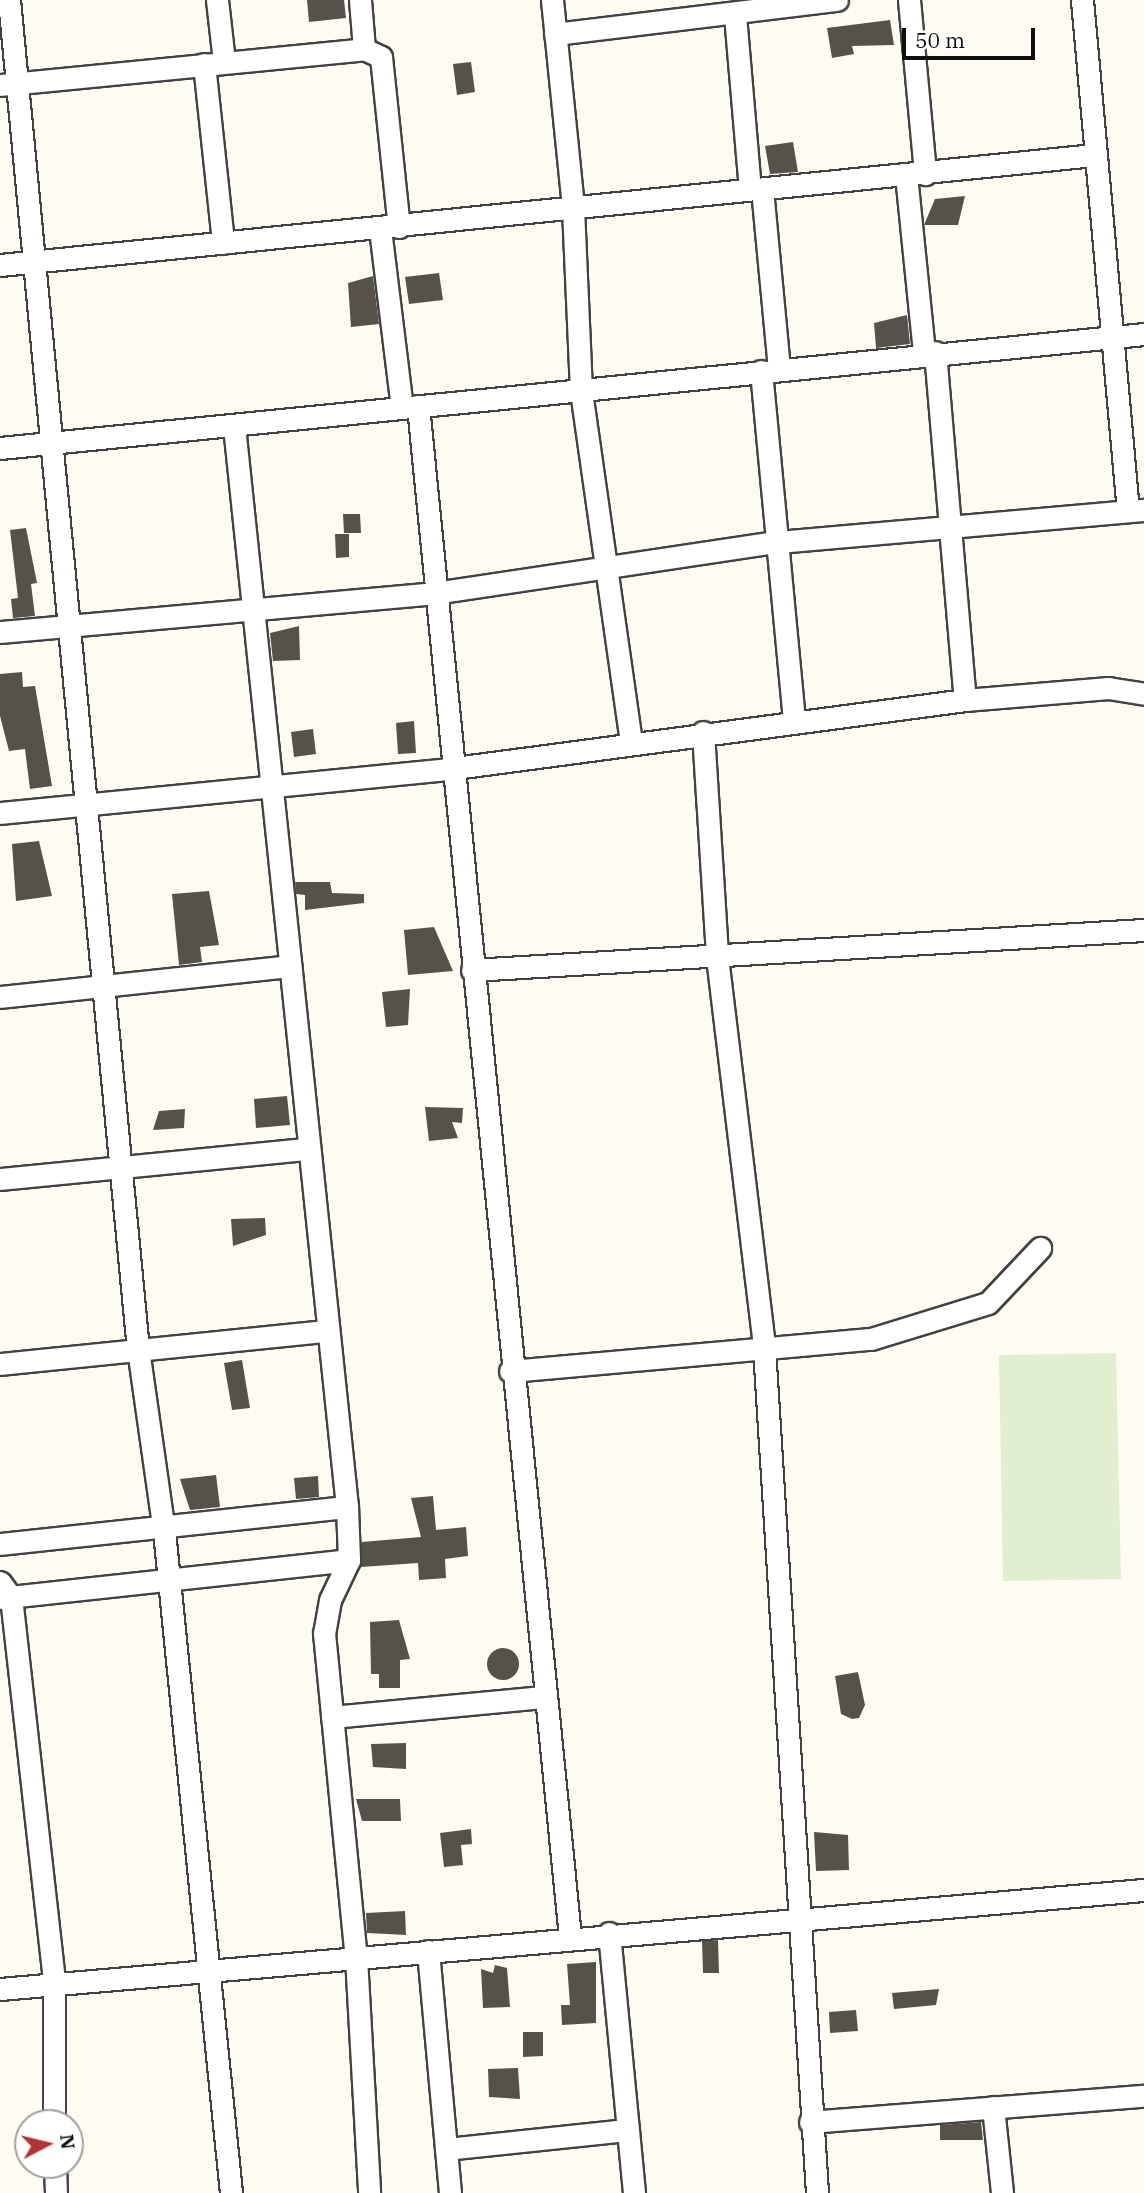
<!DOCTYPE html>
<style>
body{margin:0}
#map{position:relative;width:1144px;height:2193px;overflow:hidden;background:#fefcf2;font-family:"IBM Plex Serif",serif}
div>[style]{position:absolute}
.pitch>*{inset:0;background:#e1eecf}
.building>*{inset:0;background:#57514c}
.round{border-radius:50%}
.roads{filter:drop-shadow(2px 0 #424242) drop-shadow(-2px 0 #424242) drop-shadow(0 2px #424242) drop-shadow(0 -2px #424242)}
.minor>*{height:21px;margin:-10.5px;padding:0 10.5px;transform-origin:10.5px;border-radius:10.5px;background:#fff}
span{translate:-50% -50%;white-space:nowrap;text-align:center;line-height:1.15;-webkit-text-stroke:7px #fff;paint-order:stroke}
.north{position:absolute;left:14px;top:2109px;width:70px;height:70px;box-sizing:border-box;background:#fff;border:2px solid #9f9f9f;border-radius:50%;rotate:83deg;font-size:19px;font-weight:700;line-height:28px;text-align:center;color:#0f0f0f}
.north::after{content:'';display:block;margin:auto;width:24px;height:32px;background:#b33432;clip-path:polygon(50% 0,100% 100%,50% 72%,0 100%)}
.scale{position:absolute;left:902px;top:28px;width:133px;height:32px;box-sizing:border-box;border:4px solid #0f0f0f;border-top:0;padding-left:9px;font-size:21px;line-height:24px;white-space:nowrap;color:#0f0f0f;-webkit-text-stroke:5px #fff;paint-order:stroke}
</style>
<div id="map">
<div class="pitch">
<div style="clip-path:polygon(1116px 1353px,1121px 1579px,1003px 1581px,999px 1355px)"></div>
</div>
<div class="building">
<div style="clip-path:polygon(307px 0,344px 0,346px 18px,309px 22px)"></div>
<div style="clip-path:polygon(890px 20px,894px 45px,852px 46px,854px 54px,832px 58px,827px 28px)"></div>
<div style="clip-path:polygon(471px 62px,475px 92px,457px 95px,453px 64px)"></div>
<div style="clip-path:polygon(793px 142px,798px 172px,770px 174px,765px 146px)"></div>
<div style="clip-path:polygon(965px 196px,958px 225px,924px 225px,935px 199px)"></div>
<div style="clip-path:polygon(439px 273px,443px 300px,409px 304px,405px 277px)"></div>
<div style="clip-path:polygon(373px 276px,379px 324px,351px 327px,348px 283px)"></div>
<div style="clip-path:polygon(907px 315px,910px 344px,876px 348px,874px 323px)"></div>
<div style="clip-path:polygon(343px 514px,360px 514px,361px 533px,344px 533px)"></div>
<div style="clip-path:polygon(26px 528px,37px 583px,31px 584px,35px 616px,13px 618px,11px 599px,18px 598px,10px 530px)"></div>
<div style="clip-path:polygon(335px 534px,349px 534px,349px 557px,336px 558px)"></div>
<div style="clip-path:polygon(299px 626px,300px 660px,273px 661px,270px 633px)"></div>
<div style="clip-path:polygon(22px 672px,23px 687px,35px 686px,52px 786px,30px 789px,25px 749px,9px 751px,0 716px,0 674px)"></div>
<div style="clip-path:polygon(414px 721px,416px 753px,398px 754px,396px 723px)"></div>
<div style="clip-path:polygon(313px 729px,316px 754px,294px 757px,291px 732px)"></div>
<div style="clip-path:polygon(39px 841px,52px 896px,16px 901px,12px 844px)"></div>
<div style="clip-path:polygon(295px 882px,330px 882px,332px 893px,364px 894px,364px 903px,305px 910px,305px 895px,296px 894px)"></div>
<div style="clip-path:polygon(209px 891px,219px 945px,200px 947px,202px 962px,179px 965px,172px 894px)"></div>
<div style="clip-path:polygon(434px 927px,453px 971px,408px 975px,404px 930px)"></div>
<div style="clip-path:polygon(410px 989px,408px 1025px,386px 1027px,382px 992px)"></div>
<div style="clip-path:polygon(287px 1096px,290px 1125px,256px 1128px,254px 1099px)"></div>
<div style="clip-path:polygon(425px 1107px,463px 1108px,462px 1123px,452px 1122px,458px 1138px,429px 1141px)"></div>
<div style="clip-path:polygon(185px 1109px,184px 1128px,153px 1130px,159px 1111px)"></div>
<div style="clip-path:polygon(265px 1218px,266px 1235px,233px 1246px,231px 1219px)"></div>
<div style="clip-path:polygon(242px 1360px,250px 1408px,232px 1410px,224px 1363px)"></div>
<div style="clip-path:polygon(216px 1475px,220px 1507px,190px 1510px,180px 1479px)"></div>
<div style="clip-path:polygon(318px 1476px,319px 1497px,296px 1499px,294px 1478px)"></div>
<div style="clip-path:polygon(433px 1496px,436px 1530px,466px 1527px,468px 1556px,445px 1559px,446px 1578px,419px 1580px,418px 1563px,361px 1567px,362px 1542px,421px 1537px,411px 1498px)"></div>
<div style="clip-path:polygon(399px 1620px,410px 1659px,400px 1660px,400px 1688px,379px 1688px,379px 1674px,371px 1674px,370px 1622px)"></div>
<div class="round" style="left:487px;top:1648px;width:32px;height:32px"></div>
<div style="clip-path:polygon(858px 1672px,865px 1705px,859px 1718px,852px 1719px,841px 1714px,835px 1676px)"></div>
<div style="clip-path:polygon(406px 1743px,406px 1769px,373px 1767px,371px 1744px)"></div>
<div style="clip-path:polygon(356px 1799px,400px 1799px,401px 1821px,362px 1821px)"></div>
<div style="clip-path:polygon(471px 1829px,472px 1844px,461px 1845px,463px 1865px,444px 1867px,440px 1833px)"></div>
<div style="clip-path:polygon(814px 1832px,848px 1835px,849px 1870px,816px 1871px)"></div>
<div style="clip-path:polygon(405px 1911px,406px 1935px,367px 1933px,366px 1913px)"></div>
<div style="clip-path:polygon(718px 1940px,719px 1973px,703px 1973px,702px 1941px)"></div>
<div style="clip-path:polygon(596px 1962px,596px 2023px,562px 2025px,561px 2005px,570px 2005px,567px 1964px)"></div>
<div style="clip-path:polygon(495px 1965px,507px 1968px,510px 2007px,483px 2008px,481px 1969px,493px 1973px)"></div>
<div style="clip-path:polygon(939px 1989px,936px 2005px,894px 2009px,892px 1993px)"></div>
<div style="clip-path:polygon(856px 2010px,858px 2031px,830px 2033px,829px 2012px)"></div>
<div style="clip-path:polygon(523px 2032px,543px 2032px,543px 2056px,523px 2057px)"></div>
<div style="clip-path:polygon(518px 2068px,520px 2099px,489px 2097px,488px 2069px)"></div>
<div style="clip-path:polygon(981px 2122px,983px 2140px,940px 2140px,940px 2125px)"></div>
</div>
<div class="roads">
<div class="minor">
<div style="left:9px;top:0;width:1355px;rotate:84.54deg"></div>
<div style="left:138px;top:1349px;width:184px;rotate:81.9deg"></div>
<div style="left:164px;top:1531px;width:665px;rotate:84.22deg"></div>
<div style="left:217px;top:0;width:61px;rotate:83.5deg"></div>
<div style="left:360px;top:0;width:49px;rotate:85.3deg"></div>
<div style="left:364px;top:49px;width:19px;rotate:25deg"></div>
<div style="left:381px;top:57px;width:171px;rotate:84deg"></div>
<div style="left:552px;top:0;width:209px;rotate:84.2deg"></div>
<div style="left:573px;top:208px;width:183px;rotate:87.5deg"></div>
<div style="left:581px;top:391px;width:356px;rotate:81.9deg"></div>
<div style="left:909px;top:0;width:175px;rotate:84.7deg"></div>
<div style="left:1082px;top:0;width:513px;rotate:84.86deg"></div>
<div style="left:735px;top:15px;width:175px;rotate:85.1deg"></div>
<div style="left:555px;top:34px;width:284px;rotate:-6.9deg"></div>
<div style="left:204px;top:64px;width:180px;rotate:83.9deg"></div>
<div style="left:0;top:85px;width:366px;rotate:-5.6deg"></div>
<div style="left:906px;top:175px;width:179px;rotate:84.2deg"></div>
<div style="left:762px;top:189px;width:181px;rotate:84.6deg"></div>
<div style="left:380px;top:229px;width:179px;rotate:83deg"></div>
<div style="left:0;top:265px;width:1101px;rotate:-5.74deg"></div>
<div style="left:935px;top:352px;width:349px;rotate:85.1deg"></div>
<div style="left:761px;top:371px;width:350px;rotate:84.6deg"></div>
<div style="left:418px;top:406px;width:1538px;rotate:84.33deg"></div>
<div style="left:234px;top:426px;width:1087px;rotate:84.03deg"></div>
<div style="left:347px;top:1507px;width:53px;rotate:87.8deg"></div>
<div style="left:349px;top:1560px;width:44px;rotate:115.4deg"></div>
<div style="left:330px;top:1600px;width:34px;rotate:100deg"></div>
<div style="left:324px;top:1633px;width:326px;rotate:84.4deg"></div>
<div style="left:356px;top:1957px;width:236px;rotate:86.8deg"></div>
<div style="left:0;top:448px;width:1150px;rotate:-5.69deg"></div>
<div style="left:0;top:632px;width:436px;rotate:-5.1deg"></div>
<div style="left:434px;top:593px;width:347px;rotate:-8.5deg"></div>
<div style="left:777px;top:542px;width:368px;rotate:-5deg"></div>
<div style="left:703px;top:732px;width:225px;rotate:86.4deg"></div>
<div style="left:717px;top:957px;width:394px;rotate:83.1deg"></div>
<div style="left:764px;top:1348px;width:847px;rotate:86.41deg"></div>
<div style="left:0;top:813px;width:457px;rotate:-5.6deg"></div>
<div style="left:455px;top:768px;width:515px;rotate:-7.59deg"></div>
<div style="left:965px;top:700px;width:144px;rotate:-4.8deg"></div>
<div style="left:1108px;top:688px;width:36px;rotate:9deg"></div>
<div style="left:472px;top:970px;width:673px;rotate:-3.41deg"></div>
<div style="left:0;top:997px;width:292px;rotate:-6.1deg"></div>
<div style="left:0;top:1179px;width:309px;rotate:-5.6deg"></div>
<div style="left:0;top:1364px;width:327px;rotate:-5.8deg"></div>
<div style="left:510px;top:1371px;width:362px;rotate:-5.1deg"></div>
<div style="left:871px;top:1339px;width:122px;rotate:-17.1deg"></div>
<div style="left:988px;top:1303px;width:76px;rotate:-46.6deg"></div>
<div style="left:0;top:1544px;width:349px;rotate:-6.1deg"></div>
<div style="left:0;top:1582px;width:19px;rotate:54deg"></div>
<div style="left:11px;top:1597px;width:387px;rotate:83.6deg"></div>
<div style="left:54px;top:1982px;width:141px;rotate:90deg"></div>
<div style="left:0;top:1598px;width:351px;rotate:-6.2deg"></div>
<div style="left:332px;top:1717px;width:212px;rotate:-5.4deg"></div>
<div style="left:609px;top:1933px;width:261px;rotate:84.5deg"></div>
<div style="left:428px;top:1951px;width:243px;rotate:84.8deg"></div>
<div style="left:0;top:1989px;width:1148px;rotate:-4.95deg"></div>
<div style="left:993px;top:2107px;width:86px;rotate:84deg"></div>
<div style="left:810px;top:2122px;width:335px;rotate:-4.5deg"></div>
<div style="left:446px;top:2149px;width:183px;rotate:-6deg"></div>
<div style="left:55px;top:2165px;width:28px;rotate:88deg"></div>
</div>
</div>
<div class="north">N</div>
<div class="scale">50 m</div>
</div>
